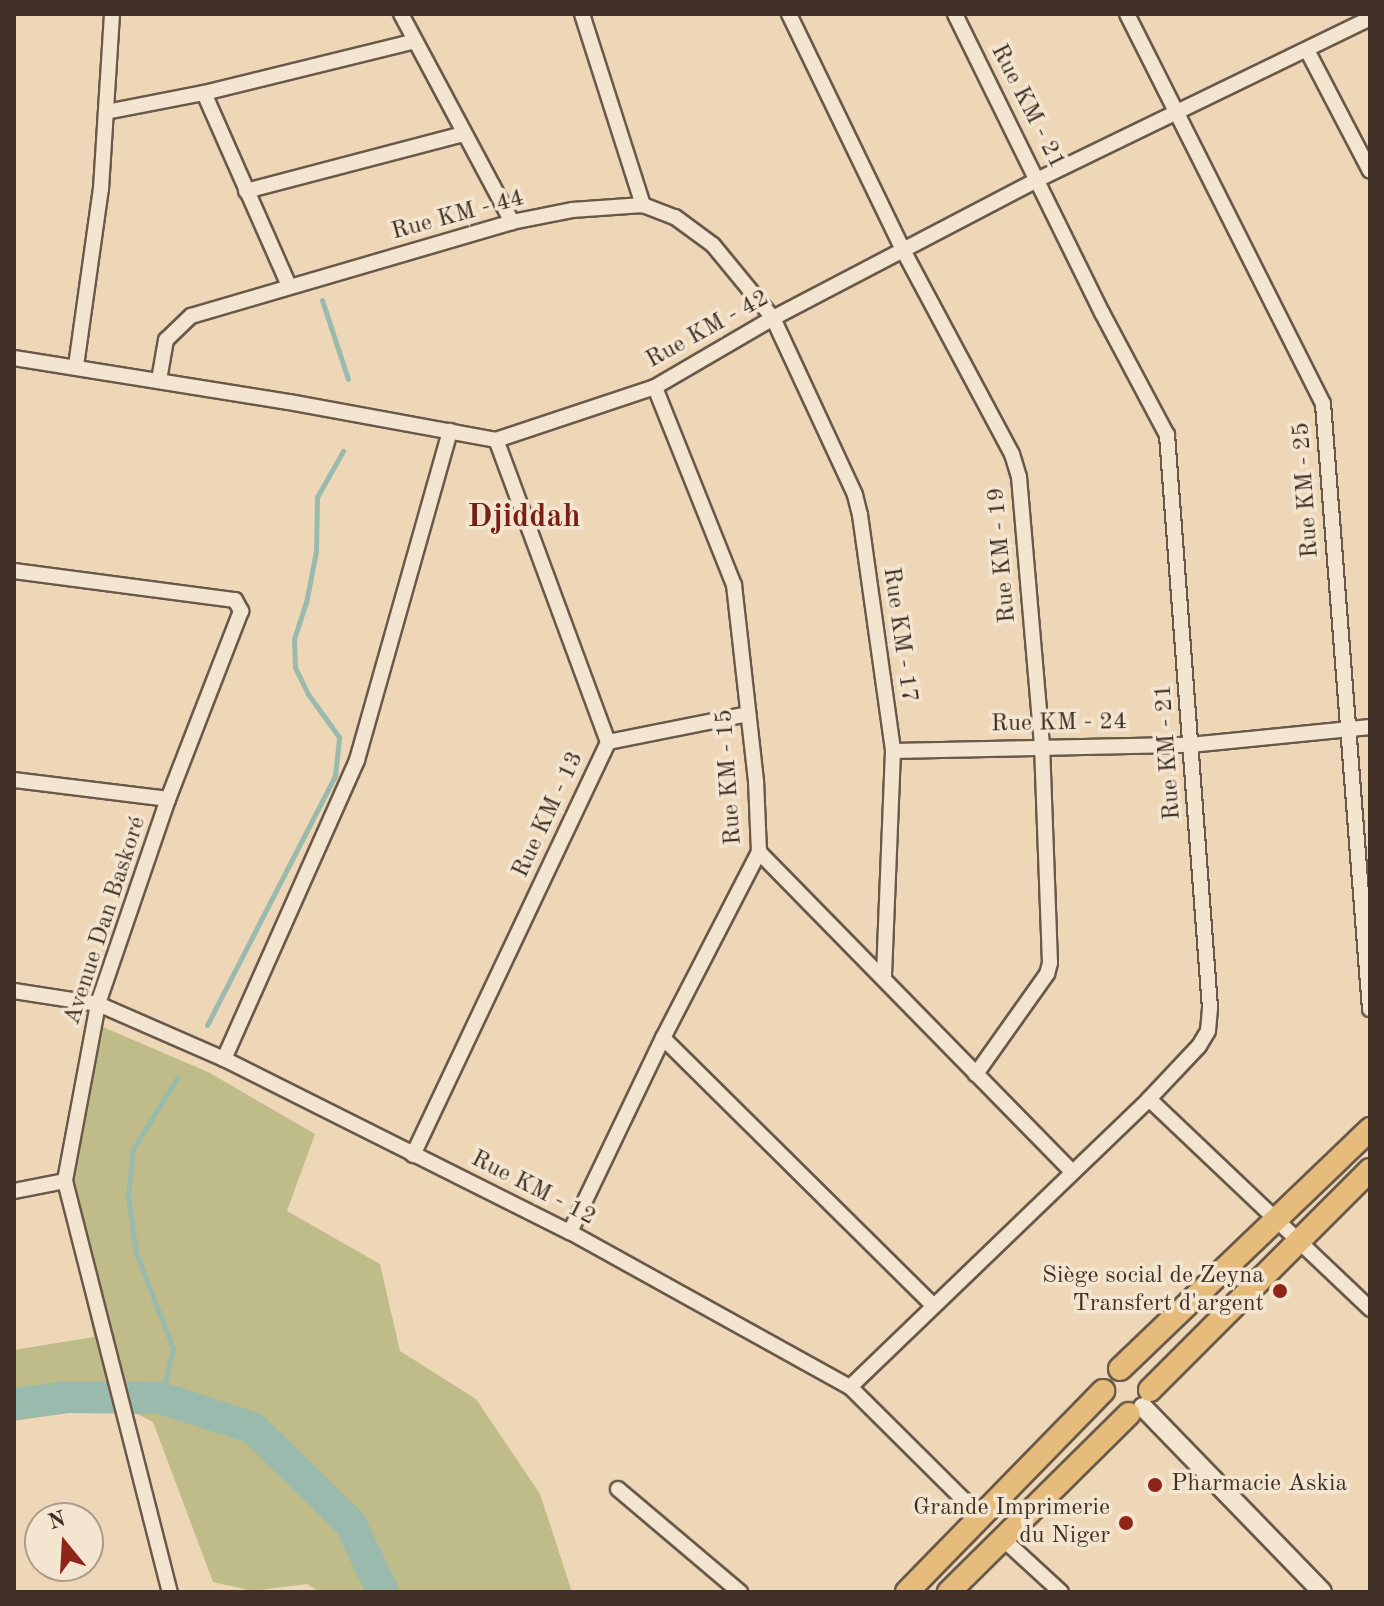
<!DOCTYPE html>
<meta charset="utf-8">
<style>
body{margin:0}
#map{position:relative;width:1384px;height:1606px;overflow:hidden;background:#edd7b7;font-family:"Old Standard TT",serif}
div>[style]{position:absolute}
.green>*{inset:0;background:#bfbc89}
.stream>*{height:5px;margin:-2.5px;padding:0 2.5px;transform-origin:2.5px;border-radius:2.5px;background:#99baad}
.river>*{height:32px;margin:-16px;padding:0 16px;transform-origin:16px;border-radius:16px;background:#99baad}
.roads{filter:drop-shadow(2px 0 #6a594a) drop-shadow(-2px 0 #6a594a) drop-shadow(0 2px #6a594a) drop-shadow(0 -2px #6a594a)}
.minor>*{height:14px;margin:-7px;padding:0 7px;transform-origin:7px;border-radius:7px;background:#f3e5d0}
.tertiary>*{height:18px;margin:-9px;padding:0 9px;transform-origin:9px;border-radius:9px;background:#f3e5d0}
.primary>*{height:22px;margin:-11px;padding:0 11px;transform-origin:11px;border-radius:11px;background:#e6bc7c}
.dots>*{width:22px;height:22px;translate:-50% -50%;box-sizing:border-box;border:4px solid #f3e5d0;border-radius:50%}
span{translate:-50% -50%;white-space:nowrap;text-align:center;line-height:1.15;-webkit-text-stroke:7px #f3e5d0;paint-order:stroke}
.street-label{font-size:24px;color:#3f2f25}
.poi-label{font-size:24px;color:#3f2f25}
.right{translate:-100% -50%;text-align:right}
.left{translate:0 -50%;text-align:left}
.district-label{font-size:32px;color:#7a1f14;font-weight:700}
.frame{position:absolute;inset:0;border:16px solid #3f2f25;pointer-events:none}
.north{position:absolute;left:24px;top:1502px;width:80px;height:80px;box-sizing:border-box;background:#f3e5d0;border:2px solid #ab9c8c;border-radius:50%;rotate:342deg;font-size:22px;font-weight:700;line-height:32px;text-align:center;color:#3f2f25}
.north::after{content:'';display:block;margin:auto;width:28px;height:36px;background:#8f2418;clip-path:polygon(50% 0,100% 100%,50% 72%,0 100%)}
</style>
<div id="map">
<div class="green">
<div style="clip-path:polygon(103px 1027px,208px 1072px,315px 1134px,287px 1211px,380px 1264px,400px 1351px,476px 1399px,540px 1494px,572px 1592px,319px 1592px,307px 1584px,253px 1591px,213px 1582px,153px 1422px,120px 1405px,14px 1421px,14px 1350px,94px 1337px,64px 1199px)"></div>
</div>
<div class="stream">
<div style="left:322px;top:300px;width:83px;rotate:71.8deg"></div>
<div style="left:207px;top:1025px;width:280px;rotate:-62.8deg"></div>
<div style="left:335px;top:776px;width:39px;rotate:-84deg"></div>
<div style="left:339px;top:737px;width:53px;rotate:-125.8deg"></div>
<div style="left:308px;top:694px;width:30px;rotate:-116deg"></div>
<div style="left:295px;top:667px;width:28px;rotate:-92deg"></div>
<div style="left:294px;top:639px;width:38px;rotate:-72deg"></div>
<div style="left:306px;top:603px;width:53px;rotate:-79.1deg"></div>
<div style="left:316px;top:551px;width:54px;rotate:-88.9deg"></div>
<div style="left:317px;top:497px;width:53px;rotate:-60.5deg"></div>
<div style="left:161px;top:1398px;width:51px;rotate:-76.5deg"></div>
<div style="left:173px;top:1348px;width:102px;rotate:-111.3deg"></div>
<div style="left:136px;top:1253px;width:59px;rotate:-97.9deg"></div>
<div style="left:128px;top:1195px;width:46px;rotate:-83.8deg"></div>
<div style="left:133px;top:1149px;width:84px;rotate:-58.2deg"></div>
</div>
<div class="river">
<div style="left:14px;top:1404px;width:53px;rotate:-7.5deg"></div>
<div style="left:67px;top:1397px;width:94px;rotate:0.6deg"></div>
<div style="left:161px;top:1398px;width:97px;rotate:18.1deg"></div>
<div style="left:253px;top:1428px;width:136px;rotate:44.4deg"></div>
<div style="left:350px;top:1523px;width:76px;rotate:64.4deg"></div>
</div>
<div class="roads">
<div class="minor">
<div style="left:401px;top:14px;width:236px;rotate:61.9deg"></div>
<div style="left:582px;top:14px;width:201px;rotate:72.3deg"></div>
<div style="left:789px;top:14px;width:262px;rotate:64.2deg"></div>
<div style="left:903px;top:250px;width:231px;rotate:61.9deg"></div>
<div style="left:1012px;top:454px;width:24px;rotate:73deg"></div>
<div style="left:1019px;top:477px;width:269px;rotate:85.1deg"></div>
<div style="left:1042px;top:745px;width:218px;rotate:87.9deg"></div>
<div style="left:1050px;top:963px;width:11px;rotate:105deg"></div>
<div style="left:1047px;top:974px;width:123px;rotate:125.4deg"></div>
<div style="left:1127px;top:14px;width:436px;rotate:63.3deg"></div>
<div style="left:1323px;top:404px;width:607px;rotate:85.56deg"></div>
<div style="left:1307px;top:50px;width:136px;rotate:62.5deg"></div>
<div style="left:204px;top:93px;width:211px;rotate:66.2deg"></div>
<div style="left:106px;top:112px;width:100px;rotate:-11deg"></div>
<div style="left:204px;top:93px;width:217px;rotate:-13.8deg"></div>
<div style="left:246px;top:191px;width:224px;rotate:-14.7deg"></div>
<div style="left:14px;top:358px;width:278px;rotate:9.1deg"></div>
<div style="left:289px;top:402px;width:210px;rotate:10.4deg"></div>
<div style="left:496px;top:440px;width:168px;rotate:-18.4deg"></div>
<div style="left:655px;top:387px;width:137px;rotate:-30.3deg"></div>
<div style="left:773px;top:318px;width:300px;rotate:-27.6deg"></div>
<div style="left:1039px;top:179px;width:368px;rotate:-25.9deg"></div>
<div style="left:76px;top:366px;width:179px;rotate:-82deg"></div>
<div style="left:101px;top:189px;width:175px;rotate:-86.4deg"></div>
<div style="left:159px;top:380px;width:41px;rotate:-80.1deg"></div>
<div style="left:166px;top:340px;width:35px;rotate:-44deg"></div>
<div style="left:191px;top:316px;width:334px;rotate:-16.3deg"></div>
<div style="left:512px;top:222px;width:61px;rotate:-11.3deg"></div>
<div style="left:572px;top:210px;width:71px;rotate:-4deg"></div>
<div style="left:643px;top:205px;width:34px;rotate:21deg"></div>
<div style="left:675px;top:217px;width:47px;rotate:36.4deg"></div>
<div style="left:713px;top:245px;width:94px;rotate:50.6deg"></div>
<div style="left:773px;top:318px;width:195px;rotate:65.1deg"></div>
<div style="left:855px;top:495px;width:21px;rotate:76deg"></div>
<div style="left:860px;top:515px;width:238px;rotate:82deg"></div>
<div style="left:893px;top:751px;width:225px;rotate:92.3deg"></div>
<div style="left:14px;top:571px;width:223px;rotate:7.5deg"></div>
<div style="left:235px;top:600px;width:13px;rotate:61deg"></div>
<div style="left:241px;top:611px;width:202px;rotate:111.2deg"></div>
<div style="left:168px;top:799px;width:217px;rotate:108.9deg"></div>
<div style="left:98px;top:1004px;width:180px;rotate:100.6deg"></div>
<div style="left:65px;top:1181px;width:424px;rotate:75.7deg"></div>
<div style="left:608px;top:742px;width:143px;rotate:-11.3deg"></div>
<div style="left:893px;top:751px;width:297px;rotate:-1.2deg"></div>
<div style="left:1190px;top:745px;width:181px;rotate:-5.7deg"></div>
<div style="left:14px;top:780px;width:155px;rotate:7deg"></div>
<div style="left:759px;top:852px;width:446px;rotate:45.6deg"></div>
<div style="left:14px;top:991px;width:85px;rotate:8.8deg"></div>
<div style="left:98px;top:1004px;width:137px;rotate:23.6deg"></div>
<div style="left:224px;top:1059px;width:387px;rotate:26.6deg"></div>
<div style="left:570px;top:1232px;width:320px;rotate:29deg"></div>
<div style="left:850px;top:1387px;width:185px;rotate:44.8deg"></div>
<div style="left:663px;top:1038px;width:380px;rotate:44.7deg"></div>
<div style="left:224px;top:1059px;width:327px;rotate:-66deg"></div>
<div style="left:357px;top:760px;width:342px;rotate:-74.2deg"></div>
<div style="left:1149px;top:1099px;width:305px;rotate:43.5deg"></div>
<div style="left:413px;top:1155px;width:457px;rotate:-64.7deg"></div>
<div style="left:608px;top:742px;width:322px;rotate:-110.3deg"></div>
<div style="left:14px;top:1191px;width:52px;rotate:-11.1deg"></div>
<div style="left:570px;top:1232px;width:215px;rotate:-64.4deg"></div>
<div style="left:663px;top:1038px;width:209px;rotate:-62.7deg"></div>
<div style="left:759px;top:852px;width:71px;rotate:-92.4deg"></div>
<div style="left:756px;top:781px;width:197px;rotate:-96.4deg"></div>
<div style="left:734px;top:585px;width:213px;rotate:-111.8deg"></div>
<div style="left:850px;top:1387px;width:415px;rotate:-43.9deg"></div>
<div style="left:1149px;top:1099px;width:73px;rotate:-46.7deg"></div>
<div style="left:1199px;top:1046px;width:17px;rotate:-59deg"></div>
<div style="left:1208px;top:1031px;width:23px;rotate:-85deg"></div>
<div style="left:1210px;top:1008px;width:575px;rotate:-94.29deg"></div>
<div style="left:1167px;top:435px;width:138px;rotate:-118deg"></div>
<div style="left:1102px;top:313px;width:333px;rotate:-116.2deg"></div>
<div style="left:618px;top:1489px;width:160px;rotate:40.2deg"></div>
<div style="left:1002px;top:1538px;width:80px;rotate:42.5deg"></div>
</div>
<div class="tertiary">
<div style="left:1143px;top:1407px;width:257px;rotate:45.9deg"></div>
</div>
<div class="primary">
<div style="left:1120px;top:1369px;width:347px;rotate:-43.8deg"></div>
<div style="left:1150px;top:1390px;width:311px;rotate:-45deg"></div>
<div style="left:907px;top:1592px;width:281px;rotate:-45.7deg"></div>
<div style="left:949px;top:1592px;width:253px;rotate:-44.7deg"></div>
</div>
</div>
<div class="dots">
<div style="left:1280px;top:1291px;background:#8f2418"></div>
<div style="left:1155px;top:1485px;background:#8f2418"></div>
<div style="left:1126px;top:1523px;background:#8f2418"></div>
</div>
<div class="street-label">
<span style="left:1027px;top:107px;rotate:63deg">Rue KM - 21</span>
<span style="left:458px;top:216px;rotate:-15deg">Rue KM - 44</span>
<span style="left:708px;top:330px;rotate:-29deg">Rue KM - 42</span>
<span style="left:1307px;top:490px;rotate:-94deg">Rue KM - 25</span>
<span style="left:1003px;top:555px;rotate:-95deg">Rue KM - 19</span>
<span style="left:899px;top:635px;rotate:82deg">Rue KM - 17</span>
<span style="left:1059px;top:724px;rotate:-1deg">Rue KM - 24</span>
<span style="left:1169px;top:752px;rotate:-94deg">Rue KM - 21</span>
<span style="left:730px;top:777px;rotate:-94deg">Rue KM - 15</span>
<span style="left:549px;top:815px;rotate:-65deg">Rue KM - 13</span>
<span style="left:106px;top:921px;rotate:-72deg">Avenue Dan Baskoré</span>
<span style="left:533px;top:1189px;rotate:27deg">Rue KM - 12</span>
</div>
<div class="poi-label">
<span class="right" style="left:1264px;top:1291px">Siège social de Zeyna<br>Transfert d'argent</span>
<span class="left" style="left:1171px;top:1485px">Pharmacie Askia</span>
<span class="right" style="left:1110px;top:1523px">Grande Imprimerie<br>du Niger</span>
</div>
<div class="district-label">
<span style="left:524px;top:518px">Djiddah</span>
</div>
<div class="frame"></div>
<div class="north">N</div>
</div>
